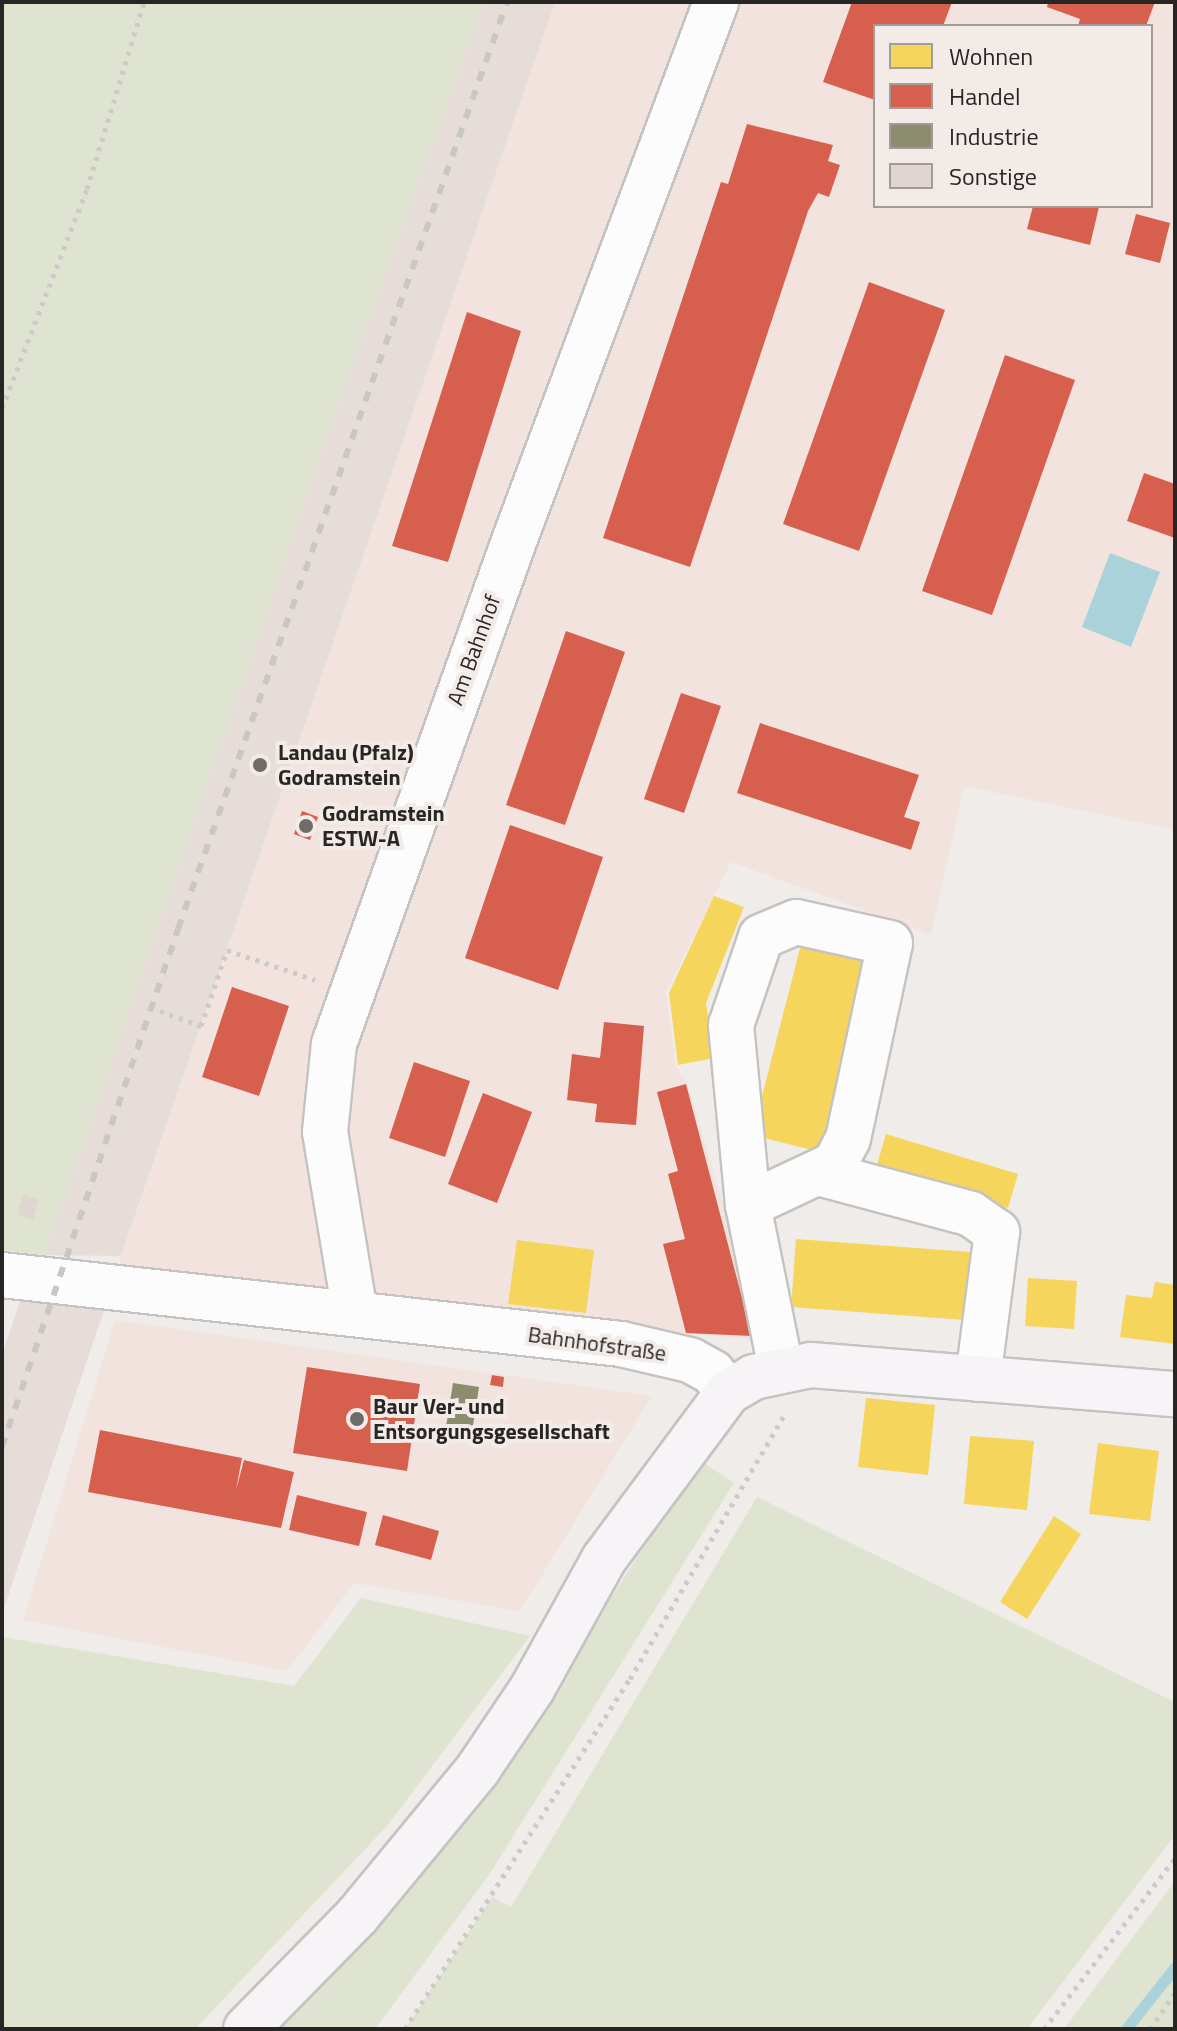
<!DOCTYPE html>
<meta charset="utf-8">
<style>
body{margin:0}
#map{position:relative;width:1177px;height:2031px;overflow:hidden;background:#efecea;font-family:"Titillium Web",sans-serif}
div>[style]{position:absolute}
.commercial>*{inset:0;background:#f3e3df}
.built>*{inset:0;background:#e6ddd8}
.green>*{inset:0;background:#dee4d0}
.water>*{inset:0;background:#aad2db}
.homes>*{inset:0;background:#f6d55c}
.shops>*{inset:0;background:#d6604d}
.industry>*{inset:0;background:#8c8c6e}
.stream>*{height:11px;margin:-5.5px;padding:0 5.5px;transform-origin:5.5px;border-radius:5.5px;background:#aad2db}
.building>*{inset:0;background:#e0d6cf}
.path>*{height:5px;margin-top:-2.5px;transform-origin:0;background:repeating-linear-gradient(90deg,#cccbca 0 4px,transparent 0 10px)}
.roads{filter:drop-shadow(2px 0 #c5c3c1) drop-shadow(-2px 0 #c5c3c1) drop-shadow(0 2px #c5c3c1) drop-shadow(0 -2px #c5c3c1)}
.minor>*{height:44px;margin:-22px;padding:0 22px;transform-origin:22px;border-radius:22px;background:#fdfcfc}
.major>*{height:44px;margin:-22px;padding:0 22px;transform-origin:22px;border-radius:22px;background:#f6f4f6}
.rail>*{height:6px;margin-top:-3px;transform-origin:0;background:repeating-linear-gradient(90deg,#c8c7c6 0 10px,transparent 0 20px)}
.dots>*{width:22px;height:22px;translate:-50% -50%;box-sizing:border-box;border:4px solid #f2ebe7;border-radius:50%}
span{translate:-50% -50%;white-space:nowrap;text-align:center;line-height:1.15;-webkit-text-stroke:8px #f2ebe7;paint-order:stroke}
.street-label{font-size:22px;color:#282624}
.poi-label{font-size:22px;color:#282624;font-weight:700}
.left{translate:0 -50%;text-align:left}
.frame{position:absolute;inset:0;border:4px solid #282624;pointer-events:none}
.legend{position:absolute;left:873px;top:24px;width:280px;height:184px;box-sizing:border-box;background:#f2ebe7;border:2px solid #a19c99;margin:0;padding:10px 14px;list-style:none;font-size:24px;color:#282624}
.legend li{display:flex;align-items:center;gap:16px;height:40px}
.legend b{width:40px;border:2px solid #a19c99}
</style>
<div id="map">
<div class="commercial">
<div style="clip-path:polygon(evenodd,555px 2px,1175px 2px,1175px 830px,964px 786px,931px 935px,731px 862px,666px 992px,676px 1066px,687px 1083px,764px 1340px,177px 1293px,113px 1281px,555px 2px,875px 26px,1151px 26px,1151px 206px,875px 206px,875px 26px)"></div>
<div style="clip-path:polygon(115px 1320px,652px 1396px,520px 1611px,354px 1583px,287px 1671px,23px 1620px)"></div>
</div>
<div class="built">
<div style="clip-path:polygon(483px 2px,555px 2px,121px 1256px,44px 1255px,335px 411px)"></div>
<div style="clip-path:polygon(27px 1281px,109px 1295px,2px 1614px,2px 1355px)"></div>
</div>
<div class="green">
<div style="clip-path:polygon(2px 2px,483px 2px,335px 411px,44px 1255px,2px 1250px)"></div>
<div style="clip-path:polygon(699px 1460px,734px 1483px,489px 1875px,375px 2029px,275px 2029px,523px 1736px)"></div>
<div style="clip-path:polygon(757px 1497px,1175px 1702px,1175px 1835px,1027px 2029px,405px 2029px,492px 1897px,511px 1907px)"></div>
<div style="clip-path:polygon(361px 1598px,530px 1636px,387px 1826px,195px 2029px,2px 2029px,2px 1637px,294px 1686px)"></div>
<div style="clip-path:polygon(1175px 1881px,1175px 2029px,1064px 2029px)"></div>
</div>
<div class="water">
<div style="clip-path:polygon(1110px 553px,1160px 572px,1131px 647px,1082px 627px)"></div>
</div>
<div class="homes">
<div style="clip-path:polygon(714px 896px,744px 907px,706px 1003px,714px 1058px,678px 1065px,669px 993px)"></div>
<div style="clip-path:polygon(805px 929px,873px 946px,820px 1152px,752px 1135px)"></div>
<div style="clip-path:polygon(886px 1134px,1018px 1174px,1008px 1208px,876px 1168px)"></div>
<div style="clip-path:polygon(796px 1239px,970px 1252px,965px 1320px,791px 1307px)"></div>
<div style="clip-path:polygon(517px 1240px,594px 1250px,586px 1313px,508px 1304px)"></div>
<div style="clip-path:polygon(1028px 1278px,1077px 1281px,1074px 1329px,1025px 1326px)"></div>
<div style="clip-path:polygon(1155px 1282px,1175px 1285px,1175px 1344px,1120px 1337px,1126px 1295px,1152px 1298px)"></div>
<div style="clip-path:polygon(866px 1398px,935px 1405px,928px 1475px,858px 1467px)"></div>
<div style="clip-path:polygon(970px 1436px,1034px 1441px,1027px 1510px,964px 1504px)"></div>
<div style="clip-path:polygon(1098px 1443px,1159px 1451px,1150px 1521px,1089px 1514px)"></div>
<div style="clip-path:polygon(1054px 1516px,1081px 1534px,1027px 1619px,1000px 1602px)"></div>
</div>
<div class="shops">
<div style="clip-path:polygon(852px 2px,952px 2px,943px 26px,875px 26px,875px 100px,823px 82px)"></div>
<div style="clip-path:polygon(1048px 2px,1155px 2px,1146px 26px,1078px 26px,1080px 19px,1047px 7px)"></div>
<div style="clip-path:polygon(747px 124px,833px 145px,828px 161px,840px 165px,829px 197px,818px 193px,808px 211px,690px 567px,603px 538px,721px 182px,728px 184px)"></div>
<div style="clip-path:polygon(1033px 206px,1099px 207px,1090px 245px,1027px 229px)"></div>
<div style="clip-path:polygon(1136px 214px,1170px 223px,1160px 263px,1125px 254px)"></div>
<div style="clip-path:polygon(869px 282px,945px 310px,859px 551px,783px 524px)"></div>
<div style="clip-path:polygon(467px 312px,521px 331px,448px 562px,392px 546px)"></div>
<div style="clip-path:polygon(1005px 355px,1075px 380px,992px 615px,922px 591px)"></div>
<div style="clip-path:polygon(1144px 473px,1175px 484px,1175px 538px,1127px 521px)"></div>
<div style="clip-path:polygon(566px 631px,625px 652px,565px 825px,506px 805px)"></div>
<div style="clip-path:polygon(681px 693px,721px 706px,684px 813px,644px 799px)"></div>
<div style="clip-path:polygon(760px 723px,919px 775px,904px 817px,920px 822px,911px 850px,737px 793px)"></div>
<div style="clip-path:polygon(302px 811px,318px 817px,310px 840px,294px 834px)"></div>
<div style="clip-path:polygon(510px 825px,603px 857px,558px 990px,465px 958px)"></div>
<div style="clip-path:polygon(232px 987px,289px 1006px,259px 1096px,202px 1077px)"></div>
<div style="clip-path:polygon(604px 1022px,644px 1026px,636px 1125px,595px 1122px,597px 1104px,567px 1100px,572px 1054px,600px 1058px)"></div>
<div style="clip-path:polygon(414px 1062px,470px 1081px,445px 1157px,389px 1138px)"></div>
<div style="clip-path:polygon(686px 1084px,752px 1336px,686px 1333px,663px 1244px,685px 1239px,668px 1174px,678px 1171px,657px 1092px)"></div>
<div style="clip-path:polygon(483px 1093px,532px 1112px,497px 1203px,448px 1184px)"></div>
<div style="clip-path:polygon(307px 1367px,420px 1384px,407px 1471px,293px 1453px)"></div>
<div style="clip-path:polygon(492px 1375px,504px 1377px,503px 1387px,490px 1385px)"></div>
<div style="clip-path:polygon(100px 1430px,242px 1458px,236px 1490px,244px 1460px,294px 1472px,281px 1528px,88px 1492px)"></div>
<div style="clip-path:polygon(297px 1495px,367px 1512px,359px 1546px,289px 1530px)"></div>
<div style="clip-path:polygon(383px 1515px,439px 1531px,431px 1560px,375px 1545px)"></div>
</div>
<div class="industry">
<div style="clip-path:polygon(453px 1383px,479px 1387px,472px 1432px,446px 1427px)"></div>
</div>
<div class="stream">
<div style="left:1126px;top:2029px;width:79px;rotate:-51.7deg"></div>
</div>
<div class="building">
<div style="clip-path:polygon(23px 1195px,39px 1200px,33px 1220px,17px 1215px)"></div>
</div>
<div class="path">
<div style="left:2px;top:408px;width:235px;rotate:-68.8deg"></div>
<div style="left:87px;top:189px;width:195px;rotate:-73deg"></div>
<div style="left:160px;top:1011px;width:44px;rotate:20.1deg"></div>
<div style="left:201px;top:1026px;width:80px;rotate:-71.1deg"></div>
<div style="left:227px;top:950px;width:93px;rotate:18.8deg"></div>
<div style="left:405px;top:2029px;width:416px;rotate:-57.3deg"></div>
<div style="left:630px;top:1679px;width:309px;rotate:-59.7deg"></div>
<div style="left:1044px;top:2029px;width:215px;rotate:-52.5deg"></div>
<div style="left:1150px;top:2029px;width:44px;rotate:-55.2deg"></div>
</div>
<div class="roads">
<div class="minor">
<div style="left:822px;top:1174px;width:154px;rotate:15deg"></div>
<div style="left:971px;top:1214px;width:32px;rotate:35deg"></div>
<div style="left:997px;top:1232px;width:148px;rotate:97.4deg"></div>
<div style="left:748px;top:1205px;width:96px;rotate:-25.2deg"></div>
<div style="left:835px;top:1164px;width:28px;rotate:-63deg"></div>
<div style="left:848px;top:1139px;width:200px;rotate:-77.9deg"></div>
<div style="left:890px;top:943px;width:96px;rotate:-167.4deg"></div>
<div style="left:796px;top:922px;width:38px;rotate:157deg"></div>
<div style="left:761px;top:937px;width:93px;rotate:108.8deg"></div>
<div style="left:731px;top:1025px;width:181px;rotate:84.6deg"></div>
<div style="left:748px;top:1205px;width:166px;rotate:78.6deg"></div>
<div style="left:2px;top:1275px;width:623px;rotate:6.36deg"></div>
<div style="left:621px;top:1344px;width:71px;rotate:13.1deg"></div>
<div style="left:690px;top:1360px;width:26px;rotate:29deg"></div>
<div style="left:713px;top:1373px;width:24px;rotate:52deg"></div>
<div style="left:355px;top:1313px;width:183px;rotate:-99.4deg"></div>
<div style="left:325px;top:1132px;width:88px;rotate:-84.2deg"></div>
<div style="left:334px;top:1044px;width:534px;rotate:-70.31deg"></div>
<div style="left:514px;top:541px;width:576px;rotate:-69.46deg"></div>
</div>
<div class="major">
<div style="left:246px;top:2029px;width:158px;rotate:-45.5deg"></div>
<div style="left:357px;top:1916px;width:190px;rotate:-50.5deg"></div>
<div style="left:478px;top:1769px;width:97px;rotate:-56deg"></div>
<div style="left:532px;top:1689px;width:149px;rotate:-61deg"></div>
<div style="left:604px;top:1559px;width:208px;rotate:-53.4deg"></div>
<div style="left:728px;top:1392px;width:30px;rotate:-30deg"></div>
<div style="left:754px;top:1377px;width:58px;rotate:-11.9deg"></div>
<div style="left:811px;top:1365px;width:365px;rotate:4.6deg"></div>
</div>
</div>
<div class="rail">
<div style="left:2px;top:1447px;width:547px;rotate:-71.23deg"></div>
<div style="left:178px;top:929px;width:984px;rotate:-70.46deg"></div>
</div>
<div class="dots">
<div style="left:260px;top:765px;background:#6e6b69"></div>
<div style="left:306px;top:826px;background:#6e6b69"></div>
<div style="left:357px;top:1419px;background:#6e6b69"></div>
</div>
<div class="street-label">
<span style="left:474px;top:650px;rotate:-70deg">Am Bahnhof</span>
<span style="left:597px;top:1344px;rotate:8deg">Bahnhofstraße</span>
</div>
<div class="poi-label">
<span class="left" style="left:278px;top:765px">Landau (Pfalz)<br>Godramstein</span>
<span class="left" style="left:322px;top:826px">Godramstein<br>ESTW-A</span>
<span class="left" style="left:373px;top:1419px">Baur Ver- und<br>Entsorgungsgesellschaft</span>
</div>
<div class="frame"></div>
<ul class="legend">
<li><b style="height:22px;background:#f6d55c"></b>Wohnen</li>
<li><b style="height:22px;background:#d6604d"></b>Handel</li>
<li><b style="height:22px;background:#8c8c6e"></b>Industrie</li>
<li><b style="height:22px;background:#e0d6cf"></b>Sonstige</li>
</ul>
</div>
